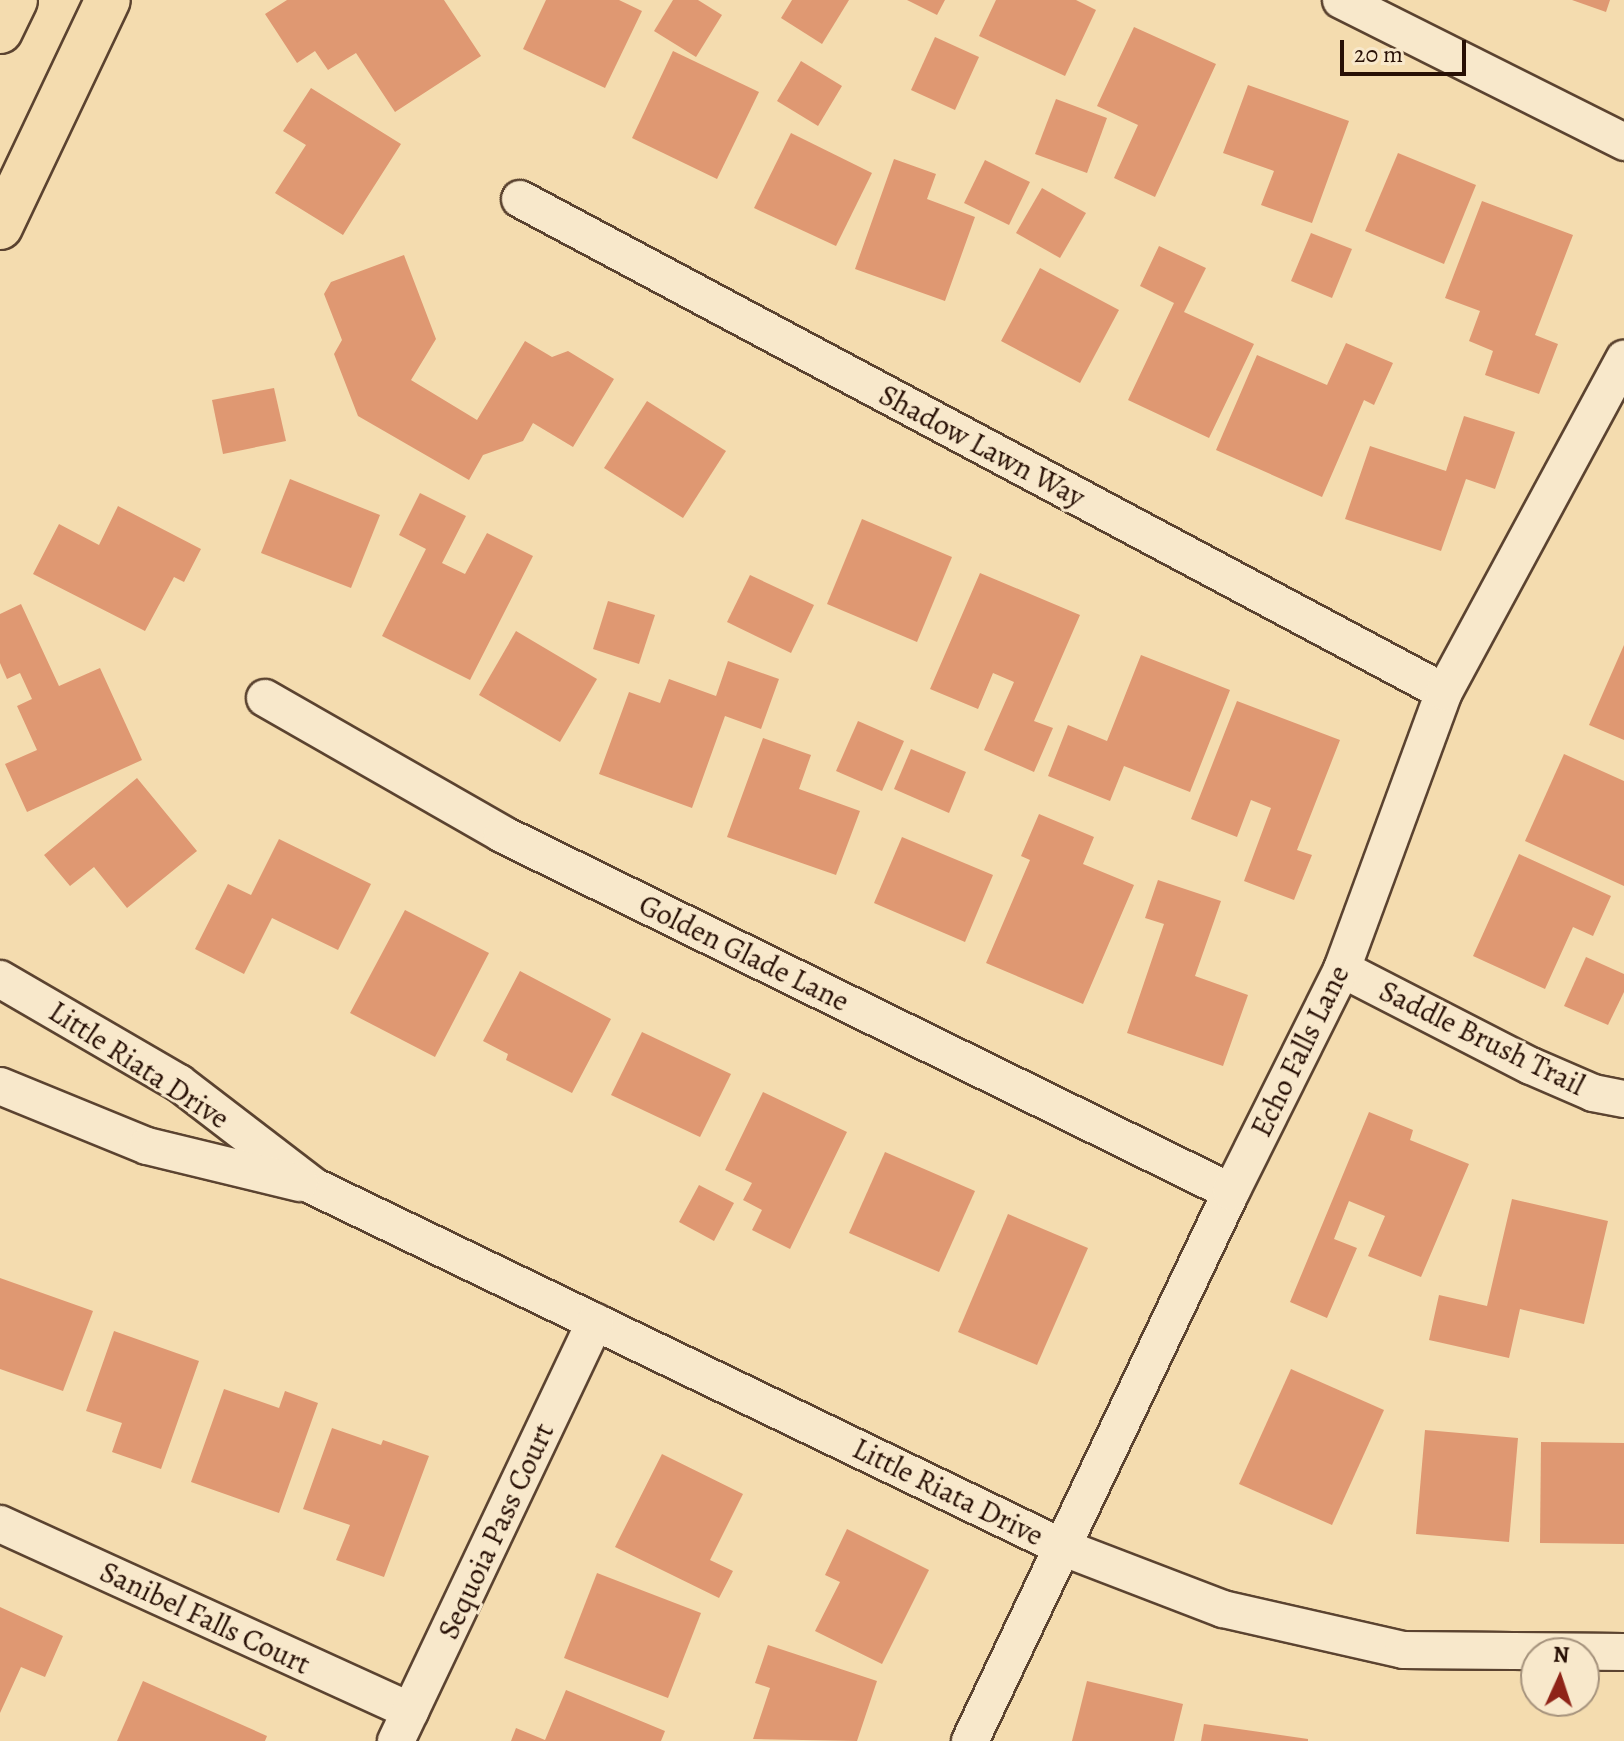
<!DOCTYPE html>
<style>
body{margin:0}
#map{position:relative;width:1624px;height:1741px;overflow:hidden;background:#f4dcaf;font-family:Alegreya,serif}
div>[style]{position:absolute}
.building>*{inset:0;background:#df9872}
.roads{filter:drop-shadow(2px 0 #5b4330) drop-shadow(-2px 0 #5b4330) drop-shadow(0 2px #5b4330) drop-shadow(0 -2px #5b4330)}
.street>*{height:36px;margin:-18px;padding:0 18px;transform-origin:18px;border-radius:18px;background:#f8e8cb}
.primary>*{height:44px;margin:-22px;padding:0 22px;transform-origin:22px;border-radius:22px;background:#f4dcaf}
span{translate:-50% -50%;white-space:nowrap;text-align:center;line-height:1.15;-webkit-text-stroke:6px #f8e8cb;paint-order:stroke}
.street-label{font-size:30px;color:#281005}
.north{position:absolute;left:1520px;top:1637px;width:80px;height:80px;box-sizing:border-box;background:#f8e8cb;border:2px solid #a5927c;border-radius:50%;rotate:3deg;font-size:22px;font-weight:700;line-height:32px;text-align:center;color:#281005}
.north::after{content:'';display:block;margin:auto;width:28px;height:36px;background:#8f2418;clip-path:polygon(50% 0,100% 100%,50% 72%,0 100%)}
.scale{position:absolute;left:1340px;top:40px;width:126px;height:36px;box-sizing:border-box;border:4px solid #281005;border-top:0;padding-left:10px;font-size:24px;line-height:28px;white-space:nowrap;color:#281005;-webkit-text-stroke:6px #f8e8cb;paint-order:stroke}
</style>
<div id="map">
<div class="building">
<div style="clip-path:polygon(287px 0,444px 0,481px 56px,395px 112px,356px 53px,328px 70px,315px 51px,297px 63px,265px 14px)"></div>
<div style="clip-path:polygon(546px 0,619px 0,642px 11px,605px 88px,523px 49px)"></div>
<div style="clip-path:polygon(673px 0,698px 0,722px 15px,696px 57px,654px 31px)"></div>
<div style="clip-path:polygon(792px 0,849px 0,822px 44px,781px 18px)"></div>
<div style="clip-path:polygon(907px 0,945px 0,937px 15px)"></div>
<div style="clip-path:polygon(996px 0,1076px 0,1096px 10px,1065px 76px,979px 36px)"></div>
<div style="clip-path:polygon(1572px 0,1610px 0,1606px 12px)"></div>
<div style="clip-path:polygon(1134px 27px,1216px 64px,1155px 197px,1114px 178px,1138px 125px,1097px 106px)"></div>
<div style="clip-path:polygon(935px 37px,979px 57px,955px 110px,911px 90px)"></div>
<div style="clip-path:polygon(673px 51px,759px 92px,717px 179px,632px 138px)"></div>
<div style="clip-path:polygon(801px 61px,842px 86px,818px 126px,777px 101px)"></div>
<div style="clip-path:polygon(1248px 85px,1349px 121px,1312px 223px,1261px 205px,1274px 171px,1223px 153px)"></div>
<div style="clip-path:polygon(311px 88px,401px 144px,343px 235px,275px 193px,306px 145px,283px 131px)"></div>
<div style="clip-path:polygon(1056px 99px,1107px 118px,1087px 173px,1035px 154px)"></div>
<div style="clip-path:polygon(791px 133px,872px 173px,836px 246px,754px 208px)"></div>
<div style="clip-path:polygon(1398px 153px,1476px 185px,1444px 264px,1365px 231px)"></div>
<div style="clip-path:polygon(894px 159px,936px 174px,927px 199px,975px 217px,945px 301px,855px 269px)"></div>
<div style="clip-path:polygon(985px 160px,1030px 182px,1009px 225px,964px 203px)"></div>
<div style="clip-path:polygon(1042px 188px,1086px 213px,1060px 258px,1016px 233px)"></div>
<div style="clip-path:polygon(1482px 201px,1573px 235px,1535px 335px,1558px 344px,1539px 394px,1485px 375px,1493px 351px,1469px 341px,1480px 311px,1445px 298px)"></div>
<div style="clip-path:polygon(1311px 233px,1352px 249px,1332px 298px,1291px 281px)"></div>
<div style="clip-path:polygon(1159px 246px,1206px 268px,1184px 312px,1254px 344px,1209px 438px,1128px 400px,1174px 303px,1140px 286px)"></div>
<div style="clip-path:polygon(404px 255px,436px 339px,411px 380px,477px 420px,525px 341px,552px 357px,568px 351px,614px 379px,573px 447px,533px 423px,523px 441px,483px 455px,469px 480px,358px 416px,334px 354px,342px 340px,324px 294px,331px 282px)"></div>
<div style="clip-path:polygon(1040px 268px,1119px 310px,1080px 383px,1001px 341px)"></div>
<div style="clip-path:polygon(1346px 343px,1393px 363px,1374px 405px,1364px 400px,1322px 497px,1216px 450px,1257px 355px,1327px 385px)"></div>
<div style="clip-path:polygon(274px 388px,286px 441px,223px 454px,212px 400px)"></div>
<div style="clip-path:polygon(647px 401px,726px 451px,683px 518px,604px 468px)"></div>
<div style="clip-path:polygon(1464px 416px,1515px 432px,1495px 489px,1466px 479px,1441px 551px,1345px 519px,1370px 446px,1446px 471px)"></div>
<div style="clip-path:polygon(290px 479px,380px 515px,351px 588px,261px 553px)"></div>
<div style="clip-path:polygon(420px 493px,466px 516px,442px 563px,465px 574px,487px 533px,533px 556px,470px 680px,382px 636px,426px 549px,399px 535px)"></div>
<div style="clip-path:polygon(118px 506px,201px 549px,184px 582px,174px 577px,145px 631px,33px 574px,59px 524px,99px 545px)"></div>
<div style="clip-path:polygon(862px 519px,952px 557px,917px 642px,827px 604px)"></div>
<div style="clip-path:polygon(980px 573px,1080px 615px,1034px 721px,1053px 728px,1034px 772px,984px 750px,1014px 682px,993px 673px,978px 709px,930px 689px)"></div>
<div style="clip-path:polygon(750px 575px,814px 605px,791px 653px,727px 622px)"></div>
<div style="clip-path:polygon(608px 601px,655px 615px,639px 664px,593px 649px)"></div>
<div style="clip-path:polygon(21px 604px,59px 686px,100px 668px,142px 760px,27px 812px,5px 764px,37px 750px,17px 706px,32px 699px,20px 673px,7px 679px,0 663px,0 614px)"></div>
<div style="clip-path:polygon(516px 631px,597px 679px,560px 742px,479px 695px)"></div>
<div style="clip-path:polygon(1624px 645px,1624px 740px,1589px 725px)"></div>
<div style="clip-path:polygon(1141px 655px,1230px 690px,1190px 792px,1124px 766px,1110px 801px,1048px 776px,1068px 725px,1107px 741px)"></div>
<div style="clip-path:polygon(728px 661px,779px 679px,761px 729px,725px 716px,692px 808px,599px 774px,629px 692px,660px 703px,669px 679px,716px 696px)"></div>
<div style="clip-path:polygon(1237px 701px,1340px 740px,1297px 850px,1312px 855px,1294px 900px,1244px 881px,1271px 808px,1251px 800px,1237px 837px,1191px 819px)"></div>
<div style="clip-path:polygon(858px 721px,904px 741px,882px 791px,836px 771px)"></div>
<div style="clip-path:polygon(763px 738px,811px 755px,799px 789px,860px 811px,836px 875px,727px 837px)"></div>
<div style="clip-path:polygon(911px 749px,966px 772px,949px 813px,894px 789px)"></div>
<div style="clip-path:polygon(1564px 754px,1624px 781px,1624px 886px,1525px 841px)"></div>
<div style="clip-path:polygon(137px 778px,197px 851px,127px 908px,94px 867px,70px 886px,44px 855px)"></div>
<div style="clip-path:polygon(1039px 814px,1094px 837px,1083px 864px,1134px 885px,1083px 1004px,986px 963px,1030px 860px,1021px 856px)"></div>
<div style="clip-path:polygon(902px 837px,993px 875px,965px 942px,874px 903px)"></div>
<div style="clip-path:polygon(279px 839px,371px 884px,338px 950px,272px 918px,244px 974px,195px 949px,228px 884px,251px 895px)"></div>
<div style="clip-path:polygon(1519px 854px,1611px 896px,1593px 936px,1573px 927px,1545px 989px,1473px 956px)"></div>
<div style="clip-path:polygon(1158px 880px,1221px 901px,1195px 976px,1248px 995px,1223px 1066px,1127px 1033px,1164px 924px,1145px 918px)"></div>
<div style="clip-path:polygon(405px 910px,489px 953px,435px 1057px,350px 1013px)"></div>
<div style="clip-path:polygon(1586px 957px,1624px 974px,1624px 992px,1608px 1025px,1564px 1006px)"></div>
<div style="clip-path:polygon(520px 971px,611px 1019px,572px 1093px,506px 1060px,508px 1054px,483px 1041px)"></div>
<div style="clip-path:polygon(642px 1032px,731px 1074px,700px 1137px,611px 1095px)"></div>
<div style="clip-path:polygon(763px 1092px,847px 1132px,790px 1249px,752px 1230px,762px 1210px,743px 1200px,752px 1183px,725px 1170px)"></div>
<div style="clip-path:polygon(1369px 1112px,1413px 1130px,1410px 1140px,1469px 1164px,1421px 1277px,1368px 1256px,1385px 1216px,1349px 1201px,1334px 1239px,1357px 1248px,1327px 1318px,1290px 1302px)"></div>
<div style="clip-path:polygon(885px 1152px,975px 1191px,939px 1272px,849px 1233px)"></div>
<div style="clip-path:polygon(699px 1185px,734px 1203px,714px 1241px,679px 1222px)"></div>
<div style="clip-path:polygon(1512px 1199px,1608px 1221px,1584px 1324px,1520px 1309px,1509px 1358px,1429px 1340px,1439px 1295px,1487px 1306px)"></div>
<div style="clip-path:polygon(1008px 1214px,1088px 1248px,1037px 1365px,958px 1332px)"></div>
<div style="clip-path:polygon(0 1278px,93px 1311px,63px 1391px,0 1369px)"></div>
<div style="clip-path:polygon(114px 1331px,199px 1361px,161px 1469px,112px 1452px,122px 1423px,86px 1411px)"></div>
<div style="clip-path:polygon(1291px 1369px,1384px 1410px,1332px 1525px,1239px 1484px)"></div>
<div style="clip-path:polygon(224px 1389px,279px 1408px,285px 1391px,318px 1403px,279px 1513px,191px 1482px)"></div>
<div style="clip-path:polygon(332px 1428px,381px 1445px,383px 1440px,429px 1456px,384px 1577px,336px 1560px,350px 1525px,303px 1509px)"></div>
<div style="clip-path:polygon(1425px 1430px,1518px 1438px,1509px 1542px,1416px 1534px)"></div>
<div style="clip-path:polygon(1541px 1442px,1624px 1443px,1624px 1544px,1540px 1543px)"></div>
<div style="clip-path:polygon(662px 1454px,743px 1494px,710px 1560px,733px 1571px,719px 1598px,615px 1547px)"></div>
<div style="clip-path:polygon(847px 1529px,929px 1570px,882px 1664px,815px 1631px,840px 1582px,825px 1575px)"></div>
<div style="clip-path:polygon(597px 1573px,701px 1613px,668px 1698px,564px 1658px)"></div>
<div style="clip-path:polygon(0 1607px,63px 1636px,45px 1677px,21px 1667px,0 1713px)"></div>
<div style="clip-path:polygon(768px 1645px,877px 1681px,857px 1741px,753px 1739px,770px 1688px,755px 1683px)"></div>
<div style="clip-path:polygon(143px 1681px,267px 1736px,265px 1741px,117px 1741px)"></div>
<div style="clip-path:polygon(1087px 1681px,1183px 1704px,1174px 1741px,1072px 1741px)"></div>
<div style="clip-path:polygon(566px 1690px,665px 1731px,661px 1741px,511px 1741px,516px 1728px,545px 1740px)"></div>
<div style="clip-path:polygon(1204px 1724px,1308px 1739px,1308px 1741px,1201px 1741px)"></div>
</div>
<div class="roads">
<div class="street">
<div style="left:1341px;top:0;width:317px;rotate:26.6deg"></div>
<div style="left:520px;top:199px;width:1047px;rotate:28.08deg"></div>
<div style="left:265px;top:698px;width:273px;rotate:29.8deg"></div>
<div style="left:502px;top:834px;width:812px;rotate:26.15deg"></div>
<div style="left:1342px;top:969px;width:212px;rotate:27.2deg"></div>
<div style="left:1531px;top:1066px;width:68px;rotate:23.5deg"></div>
<div style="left:1593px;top:1093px;width:32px;rotate:11deg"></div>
<div style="left:0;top:979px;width:207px;rotate:30.2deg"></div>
<div style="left:179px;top:1083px;width:169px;rotate:37.5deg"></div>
<div style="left:313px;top:1186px;width:834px;rotate:25.74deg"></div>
<div style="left:1064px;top:1548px;width:170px;rotate:21deg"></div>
<div style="left:1223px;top:1609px;width:185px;rotate:12.8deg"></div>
<div style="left:1403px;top:1650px;width:221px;rotate:0.5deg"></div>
<div style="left:0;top:1086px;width:159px;rotate:22.2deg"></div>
<div style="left:147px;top:1146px;width:157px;rotate:13.6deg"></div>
<div style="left:0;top:1524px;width:451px;rotate:24.5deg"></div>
<div style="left:396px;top:1741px;width:464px;rotate:-64.6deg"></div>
<div style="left:970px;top:1741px;width:608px;rotate:-64.57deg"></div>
<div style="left:1231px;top:1192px;width:249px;rotate:-63.5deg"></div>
<div style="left:1342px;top:969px;width:295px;rotate:-69.8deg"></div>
<div style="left:1444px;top:692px;width:379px;rotate:-61.6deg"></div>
</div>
<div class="primary">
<div style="left:0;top:31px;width:34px;rotate:-64deg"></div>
<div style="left:0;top:227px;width:251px;rotate:-64.6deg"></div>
</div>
</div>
<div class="street-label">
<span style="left:982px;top:446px;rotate:28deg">Shadow Lawn Way</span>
<span style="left:744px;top:953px;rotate:26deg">Golden Glade Lane</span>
<span style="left:1482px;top:1038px;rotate:26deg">Saddle Brush Trail</span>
<span style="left:1300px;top:1051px;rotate:-64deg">Echo Falls Lane</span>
<span style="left:139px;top:1065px;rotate:33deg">Little Riata Drive</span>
<span style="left:948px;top:1492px;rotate:26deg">Little Riata Drive</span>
<span style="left:496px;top:1531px;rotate:-65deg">Sequoia Pass Court</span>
<span style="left:205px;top:1618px;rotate:25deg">Sanibel Falls Court</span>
</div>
<div class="north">N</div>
<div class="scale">20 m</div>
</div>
